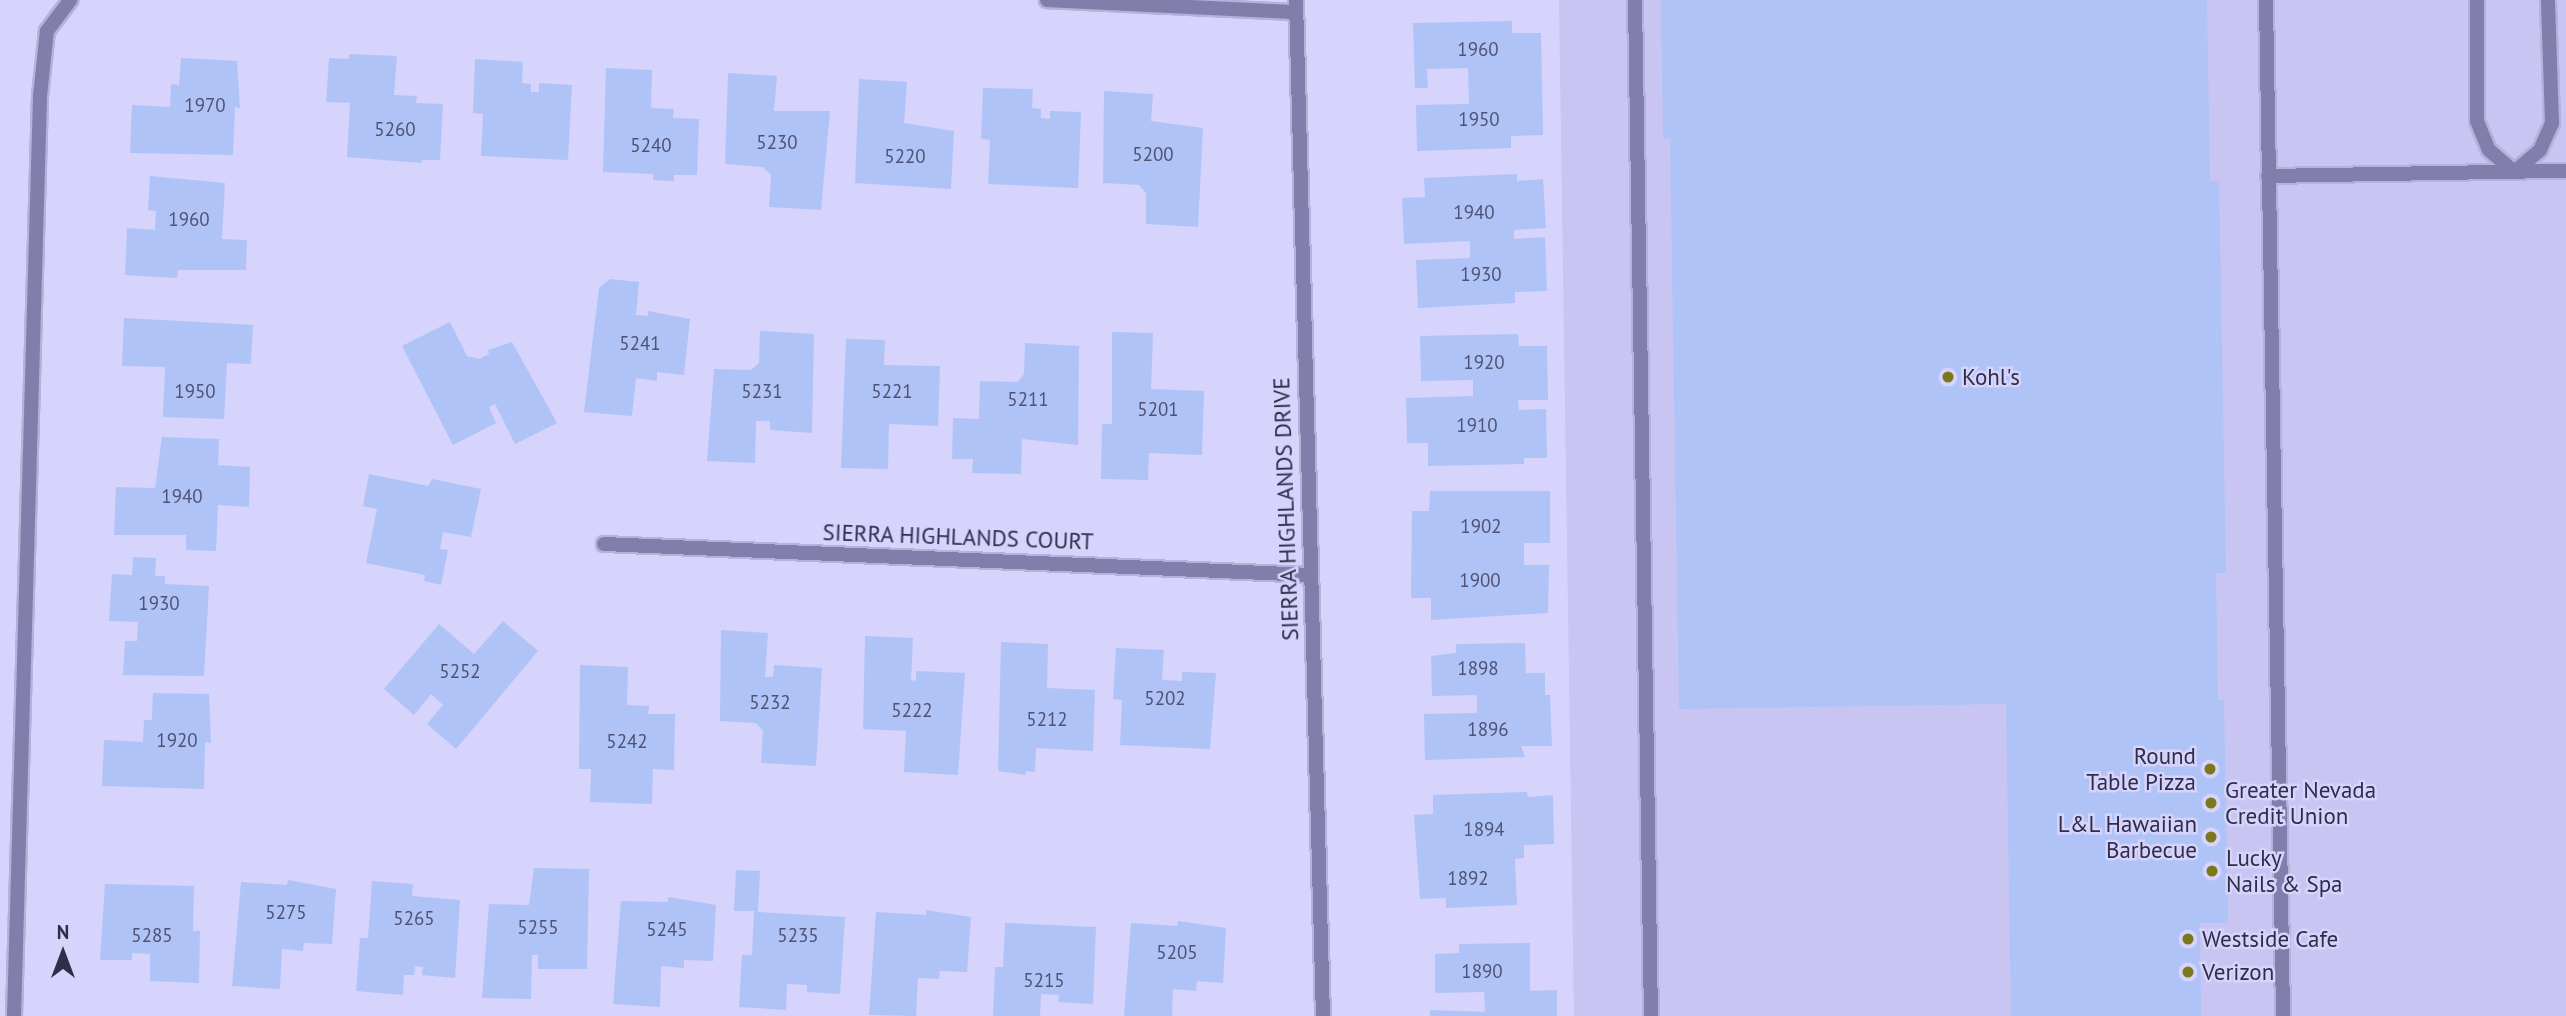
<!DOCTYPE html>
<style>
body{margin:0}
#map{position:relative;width:2566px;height:1016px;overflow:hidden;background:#d6d3fd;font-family:"PT Sans",sans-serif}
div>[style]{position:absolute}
.built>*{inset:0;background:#c8c5f2}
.building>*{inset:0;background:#afc3f7}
.roads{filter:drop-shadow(2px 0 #b5b2d9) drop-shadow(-2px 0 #b5b2d9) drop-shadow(0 2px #b5b2d9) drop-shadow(0 -2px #b5b2d9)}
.service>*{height:14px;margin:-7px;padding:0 7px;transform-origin:7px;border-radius:7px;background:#827eac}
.minor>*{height:14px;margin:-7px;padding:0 7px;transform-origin:7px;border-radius:7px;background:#827eac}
.dots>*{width:19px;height:19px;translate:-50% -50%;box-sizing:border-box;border:4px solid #d6d3fd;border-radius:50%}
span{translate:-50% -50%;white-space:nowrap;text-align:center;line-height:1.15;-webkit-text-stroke:5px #d6d3fd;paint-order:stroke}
.number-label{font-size:19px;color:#505274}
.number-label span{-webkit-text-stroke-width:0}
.poi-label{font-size:23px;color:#302d49}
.left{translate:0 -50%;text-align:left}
.right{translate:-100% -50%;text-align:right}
.street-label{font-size:23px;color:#302d49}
.north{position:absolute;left:28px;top:918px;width:70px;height:70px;-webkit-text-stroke:5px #d6d3fd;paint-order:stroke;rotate:0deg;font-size:19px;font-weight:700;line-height:28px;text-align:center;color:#302d49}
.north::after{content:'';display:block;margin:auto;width:24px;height:32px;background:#302d49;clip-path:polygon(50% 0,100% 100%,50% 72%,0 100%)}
</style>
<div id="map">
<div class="built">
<div style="clip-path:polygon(1559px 0,2566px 0,2566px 1016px,1574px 1016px)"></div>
</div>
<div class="building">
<div style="clip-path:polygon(1661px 0,2207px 0,2210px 181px,2219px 181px,2226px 573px,2216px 573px,2218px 700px,2224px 700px,2228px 923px,2200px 923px,2201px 1016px,2011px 1016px,2006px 704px,1679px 709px,1670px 138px,1663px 139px)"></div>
<div style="clip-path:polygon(1512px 21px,1512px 33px,1541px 33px,1543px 135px,1511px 136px,1511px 148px,1417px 151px,1416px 105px,1469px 104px,1468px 68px,1427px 69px,1428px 88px,1415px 88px,1413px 23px)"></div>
<div style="clip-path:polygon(349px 54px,397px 56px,394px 95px,417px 96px,416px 103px,443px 104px,440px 160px,422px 160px,421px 163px,347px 157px,350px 103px,326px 102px,329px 58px,349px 59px)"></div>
<div style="clip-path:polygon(181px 58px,237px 61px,240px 108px,235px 107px,233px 155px,130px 153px,132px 105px,170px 107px,171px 84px,179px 85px)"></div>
<div style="clip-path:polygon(475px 59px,523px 62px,522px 83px,531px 84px,531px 92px,539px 92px,539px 83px,572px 85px,568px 160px,481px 156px,483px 114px,473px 113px)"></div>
<div style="clip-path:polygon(606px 68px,652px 70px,651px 108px,674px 109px,673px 118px,699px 119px,697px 175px,674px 175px,674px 181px,653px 180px,653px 174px,603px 172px)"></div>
<div style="clip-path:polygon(728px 73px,777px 76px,774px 111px,830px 111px,821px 210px,769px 207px,771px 175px,763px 167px,725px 164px)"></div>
<div style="clip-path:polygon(859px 79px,907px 82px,904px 123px,954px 131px,951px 189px,855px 183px)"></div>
<div style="clip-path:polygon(983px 88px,1033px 89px,1032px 108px,1041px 109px,1041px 118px,1050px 119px,1050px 111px,1081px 112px,1078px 188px,988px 184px,990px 140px,981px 139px)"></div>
<div style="clip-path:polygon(1104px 91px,1153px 94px,1151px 121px,1203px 128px,1198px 227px,1146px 224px,1146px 193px,1139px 185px,1103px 183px)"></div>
<div style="clip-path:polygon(1517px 174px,1517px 181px,1543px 179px,1546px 228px,1514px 230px,1514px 239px,1545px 237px,1547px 291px,1515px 292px,1515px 303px,1418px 308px,1416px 260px,1470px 258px,1470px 241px,1404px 244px,1402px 198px,1425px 197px,1424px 178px)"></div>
<div style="clip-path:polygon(150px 176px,225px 183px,222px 239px,247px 240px,246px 270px,178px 270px,177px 278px,125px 275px,127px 228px,155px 230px,156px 211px,148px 210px)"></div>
<div style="clip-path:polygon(610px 279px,639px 282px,636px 315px,648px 316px,648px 311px,690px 319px,684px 375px,657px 372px,657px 381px,636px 378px,632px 416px,584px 412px,599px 288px)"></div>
<div style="clip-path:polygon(124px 318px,253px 325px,251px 364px,227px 363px,224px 419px,163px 417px,165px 367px,122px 366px)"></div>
<div style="clip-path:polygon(450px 322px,467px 356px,479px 359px,489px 354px,488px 350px,512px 342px,557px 423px,515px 444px,495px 404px,489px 407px,496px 423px,453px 445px,402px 346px)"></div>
<div style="clip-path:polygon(760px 331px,814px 334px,812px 433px,770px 430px,770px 421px,756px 421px,755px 463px,707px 461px,714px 369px,751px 370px,759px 363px)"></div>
<div style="clip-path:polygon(1112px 332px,1153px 333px,1151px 389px,1204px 391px,1202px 455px,1149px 453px,1148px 480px,1101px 479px,1102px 424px,1112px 424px)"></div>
<div style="clip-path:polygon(1518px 334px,1519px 346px,1547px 346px,1548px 400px,1518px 400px,1519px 410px,1546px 409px,1547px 458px,1524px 458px,1524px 464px,1428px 466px,1428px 443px,1407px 443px,1406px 398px,1473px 396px,1473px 380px,1421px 381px,1420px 336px)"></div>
<div style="clip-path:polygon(846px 339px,885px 340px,884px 365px,940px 366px,938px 426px,889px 424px,888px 469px,841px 468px)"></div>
<div style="clip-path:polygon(1025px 343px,1079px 346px,1078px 445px,1022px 439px,1021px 474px,972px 473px,973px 459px,952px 459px,953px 418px,979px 419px,980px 381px,1018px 382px,1024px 374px)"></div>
<div style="clip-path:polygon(162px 437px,219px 439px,218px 465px,250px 467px,249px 507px,218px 505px,216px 551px,186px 550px,186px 535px,114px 535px,116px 487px,155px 488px)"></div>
<div style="clip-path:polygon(369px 474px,428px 486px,432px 479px,481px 489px,471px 537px,443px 532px,440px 549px,448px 550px,441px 585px,424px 581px,425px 575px,366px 563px,377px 509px,363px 506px)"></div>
<div style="clip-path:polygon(1430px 491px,1550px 491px,1550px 543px,1524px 543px,1524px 565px,1549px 565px,1548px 613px,1431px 620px,1431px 598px,1411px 598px,1412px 511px,1429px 511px)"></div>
<div style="clip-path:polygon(133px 557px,156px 558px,155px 576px,165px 576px,165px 584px,209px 586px,204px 676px,123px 675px,125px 641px,137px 641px,138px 622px,109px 621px,112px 574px,132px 575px)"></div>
<div style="clip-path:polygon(503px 621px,538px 651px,456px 749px,427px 724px,443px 705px,431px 694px,414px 715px,384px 689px,439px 624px,474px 654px)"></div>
<div style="clip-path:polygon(721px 630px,768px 633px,765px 677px,773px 677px,774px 665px,822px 668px,816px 766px,761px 763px,763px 731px,756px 723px,720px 721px)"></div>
<div style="clip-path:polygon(865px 636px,913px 638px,911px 680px,916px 681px,916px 671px,965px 673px,958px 775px,904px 772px,906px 731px,863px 729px)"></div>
<div style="clip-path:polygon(1001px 642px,1048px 644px,1047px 688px,1095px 690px,1093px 751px,1036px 748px,1035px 772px,1026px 771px,1026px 775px,998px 771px)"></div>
<div style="clip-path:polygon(1525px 643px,1526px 673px,1545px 673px,1545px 695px,1550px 695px,1552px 746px,1521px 746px,1525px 757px,1425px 760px,1424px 714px,1477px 713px,1477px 695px,1432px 696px,1431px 656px,1456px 653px,1456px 644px)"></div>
<div style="clip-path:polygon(1116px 648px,1164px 650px,1162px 680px,1182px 681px,1182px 672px,1216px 673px,1210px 749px,1120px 745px,1122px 700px,1113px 699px)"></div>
<div style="clip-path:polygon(580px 665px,628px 667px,627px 705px,649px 706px,648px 714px,675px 714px,674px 770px,653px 769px,652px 804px,590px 802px,591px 769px,579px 769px)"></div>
<div style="clip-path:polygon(153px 693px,209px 694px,211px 743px,205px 742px,204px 789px,102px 786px,104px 740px,143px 742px,144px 720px,152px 720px)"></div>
<div style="clip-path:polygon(1527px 792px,1528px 797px,1553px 795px,1554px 844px,1524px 845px,1524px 858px,1515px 859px,1517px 905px,1446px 908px,1446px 898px,1420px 899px,1414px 815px,1433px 814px,1433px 795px)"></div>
<div style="clip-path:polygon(534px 868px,589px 869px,587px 969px,538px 969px,538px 955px,532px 955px,531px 999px,482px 998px,489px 904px,529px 905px)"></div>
<div style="clip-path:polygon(736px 870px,760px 871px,758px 912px,845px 917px,840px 994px,807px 992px,807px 985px,787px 984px,786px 1010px,739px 1007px,742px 955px,752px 955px,754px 911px,734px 911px)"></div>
<div style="clip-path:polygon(288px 880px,336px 889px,332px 944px,304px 943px,303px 951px,282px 949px,280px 989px,232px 986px,241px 882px,287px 885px)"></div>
<div style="clip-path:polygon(372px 881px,413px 884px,412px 896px,460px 900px,455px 978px,422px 975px,423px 967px,415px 966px,414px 975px,404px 975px,403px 995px,356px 991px,360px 938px,368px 938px)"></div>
<div style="clip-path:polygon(105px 884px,194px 886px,193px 931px,200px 931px,199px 983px,150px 981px,150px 954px,132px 953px,132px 960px,100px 960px)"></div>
<div style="clip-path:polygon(668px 897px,716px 905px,713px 961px,684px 960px,684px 968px,661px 966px,660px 1007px,613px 1004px,621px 901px,668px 902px)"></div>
<div style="clip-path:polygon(926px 910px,971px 917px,967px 972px,940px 971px,939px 979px,918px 978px,916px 1016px,869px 1015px,876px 912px,926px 915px)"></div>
<div style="clip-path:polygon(1178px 921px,1226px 928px,1223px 983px,1197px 981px,1196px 991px,1173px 989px,1172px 1016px,1124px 1016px,1131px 923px,1177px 926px)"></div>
<div style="clip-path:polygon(1005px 923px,1096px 927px,1093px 1004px,1058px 1002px,1059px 995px,1041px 994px,1040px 1016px,993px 1016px,995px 967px,1003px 967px)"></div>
<div style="clip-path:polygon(1530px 943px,1530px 991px,1557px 990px,1557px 1016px,1430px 1016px,1430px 1010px,1485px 1012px,1484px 992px,1435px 993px,1435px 954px,1459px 953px,1459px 944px)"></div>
</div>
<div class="roads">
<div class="service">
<div style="left:1635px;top:0;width:1016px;rotate:89.1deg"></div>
<div style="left:2266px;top:0;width:1016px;rotate:89.04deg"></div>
<div style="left:2477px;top:0;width:121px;rotate:90deg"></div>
<div style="left:2477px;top:121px;width:31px;rotate:68deg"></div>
<div style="left:2489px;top:150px;width:33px;rotate:41deg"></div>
<div style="left:2514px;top:172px;width:34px;rotate:-40deg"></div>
<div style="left:2540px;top:150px;width:30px;rotate:-66deg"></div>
<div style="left:2552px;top:123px;width:123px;rotate:-91.9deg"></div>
<div style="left:2268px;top:176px;width:298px;rotate:-1deg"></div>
</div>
<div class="minor">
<div style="left:1047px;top:0;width:249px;rotate:2.8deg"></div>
<div style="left:1296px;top:0;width:1016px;rotate:88.48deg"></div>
<div style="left:604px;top:544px;width:707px;rotate:2.51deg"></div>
<div style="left:14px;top:1016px;width:920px;rotate:-88.38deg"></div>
<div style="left:40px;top:96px;width:65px;rotate:-83.9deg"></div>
<div style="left:47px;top:31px;width:39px;rotate:-53deg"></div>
</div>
</div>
<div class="dots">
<div style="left:1948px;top:377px;background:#7a771d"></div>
<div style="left:2210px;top:769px;background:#7a771d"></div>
<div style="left:2211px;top:803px;background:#7a771d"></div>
<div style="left:2211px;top:837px;background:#7a771d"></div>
<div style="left:2212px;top:871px;background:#7a771d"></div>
<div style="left:2188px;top:939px;background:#7a771d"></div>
<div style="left:2188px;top:972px;background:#7a771d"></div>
</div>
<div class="number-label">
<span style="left:1478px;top:50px">1960</span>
<span style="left:205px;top:106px">1970</span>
<span style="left:1479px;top:120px">1950</span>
<span style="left:395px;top:130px">5260</span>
<span style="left:777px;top:143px">5230</span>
<span style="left:651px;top:146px">5240</span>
<span style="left:1153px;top:155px">5200</span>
<span style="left:905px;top:157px">5220</span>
<span style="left:1474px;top:213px">1940</span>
<span style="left:189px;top:220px">1960</span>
<span style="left:1481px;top:275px">1930</span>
<span style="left:640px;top:344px">5241</span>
<span style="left:1484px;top:363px">1920</span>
<span style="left:195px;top:392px">1950</span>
<span style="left:762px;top:392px">5231</span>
<span style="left:892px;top:392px">5221</span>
<span style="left:1028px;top:400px">5211</span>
<span style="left:1158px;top:410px">5201</span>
<span style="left:1477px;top:426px">1910</span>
<span style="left:182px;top:497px">1940</span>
<span style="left:1481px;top:527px">1902</span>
<span style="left:1480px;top:581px">1900</span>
<span style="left:159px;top:604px">1930</span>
<span style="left:1478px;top:669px">1898</span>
<span style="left:460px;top:672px">5252</span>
<span style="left:1165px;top:699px">5202</span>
<span style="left:770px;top:703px">5232</span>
<span style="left:912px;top:711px">5222</span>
<span style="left:1047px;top:720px">5212</span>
<span style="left:1488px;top:730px">1896</span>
<span style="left:177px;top:741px">1920</span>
<span style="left:627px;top:742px">5242</span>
<span style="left:1484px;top:830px">1894</span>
<span style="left:1468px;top:879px">1892</span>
<span style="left:286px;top:913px">5275</span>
<span style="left:414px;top:919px">5265</span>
<span style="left:538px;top:928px">5255</span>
<span style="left:667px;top:930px">5245</span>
<span style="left:152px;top:936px">5285</span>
<span style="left:798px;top:936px">5235</span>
<span style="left:1177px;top:953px">5205</span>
<span style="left:1482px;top:972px">1890</span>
<span style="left:1044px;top:981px">5215</span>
</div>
<div class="poi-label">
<span class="left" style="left:1962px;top:377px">Kohl's</span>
<span class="right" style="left:2196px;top:769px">Round<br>Table Pizza</span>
<span class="left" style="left:2225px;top:803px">Greater Nevada<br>Credit Union</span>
<span class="right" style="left:2197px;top:837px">L&amp;L Hawaiian<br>Barbecue</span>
<span class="left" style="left:2226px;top:871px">Lucky<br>Nails &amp; Spa</span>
<span class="left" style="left:2202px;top:939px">Westside Cafe</span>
<span class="left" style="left:2202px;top:972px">Verizon</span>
</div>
<div class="street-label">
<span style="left:1286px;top:509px;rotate:-92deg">SIERRA HIGHLANDS DRIVE</span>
<span style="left:958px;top:537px;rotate:2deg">SIERRA HIGHLANDS COURT</span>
</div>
<div class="north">N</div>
</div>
